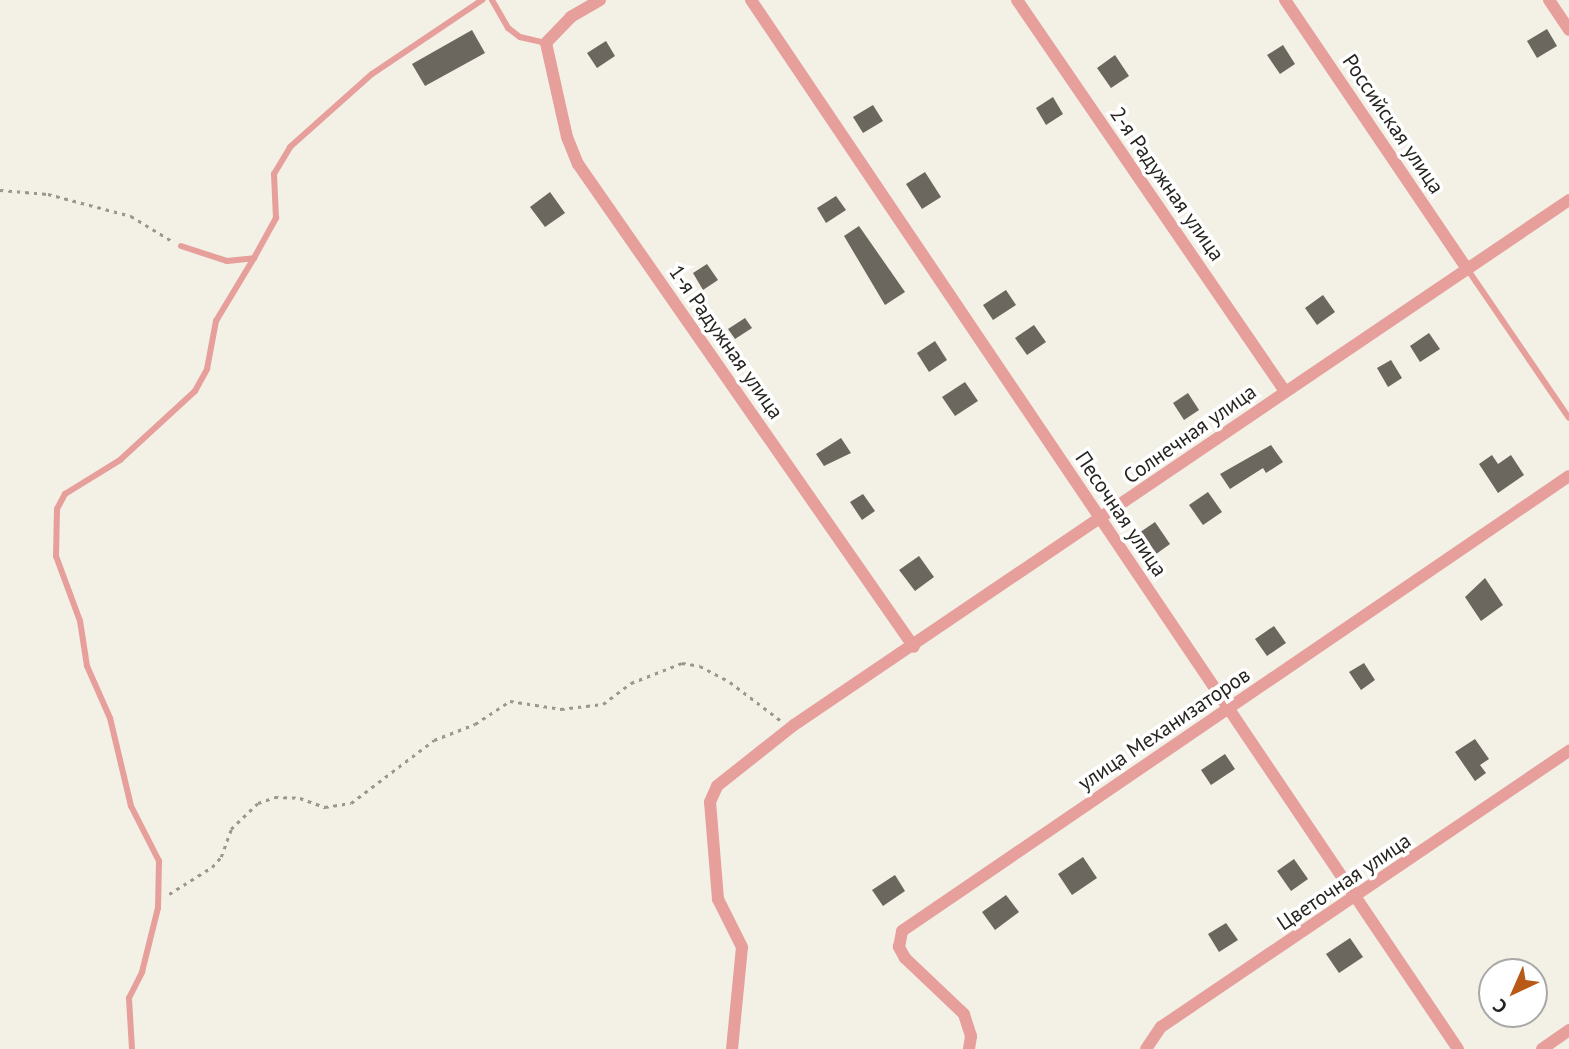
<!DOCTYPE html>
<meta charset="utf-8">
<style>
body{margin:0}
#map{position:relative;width:1569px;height:1049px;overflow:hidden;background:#f3f0e6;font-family:"PT Sans",sans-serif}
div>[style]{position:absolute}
.building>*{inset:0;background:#6b665e}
.path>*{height:2.5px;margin-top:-1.25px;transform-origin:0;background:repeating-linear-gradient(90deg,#99978f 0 3.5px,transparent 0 8.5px)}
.service>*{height:6px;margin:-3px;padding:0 3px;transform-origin:3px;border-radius:3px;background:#e69f9a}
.minor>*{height:12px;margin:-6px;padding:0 6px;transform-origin:6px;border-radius:6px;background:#e69f9a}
span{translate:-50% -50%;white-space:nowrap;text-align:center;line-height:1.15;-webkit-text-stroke:7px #fff;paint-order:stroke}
.street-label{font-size:21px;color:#262521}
.north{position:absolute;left:1478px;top:958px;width:70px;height:70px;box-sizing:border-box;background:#fff;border:2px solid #a8a8a6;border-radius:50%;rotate:224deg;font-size:19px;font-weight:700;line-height:28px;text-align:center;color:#262521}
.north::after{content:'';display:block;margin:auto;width:24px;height:32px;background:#b95917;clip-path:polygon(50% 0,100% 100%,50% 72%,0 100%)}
</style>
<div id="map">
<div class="building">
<div style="clip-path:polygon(1547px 29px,1557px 46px,1537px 58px,1527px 41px)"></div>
<div style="clip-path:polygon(472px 30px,485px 53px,425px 86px,412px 64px)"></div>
<div style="clip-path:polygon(606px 41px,615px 56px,597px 68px,587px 53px)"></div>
<div style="clip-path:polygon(1283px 45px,1295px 64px,1280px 74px,1267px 55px)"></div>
<div style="clip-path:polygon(1115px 55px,1129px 76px,1111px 88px,1097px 68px)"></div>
<div style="clip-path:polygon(1053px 97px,1063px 114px,1046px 125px,1036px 108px)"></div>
<div style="clip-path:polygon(873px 105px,883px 121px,863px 133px,853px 117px)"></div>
<div style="clip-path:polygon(925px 172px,941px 197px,922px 209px,906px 184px)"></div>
<div style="clip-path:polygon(550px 192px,565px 213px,545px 227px,530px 207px)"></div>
<div style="clip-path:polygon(836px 196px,846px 210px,826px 223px,817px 208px)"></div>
<div style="clip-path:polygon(859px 226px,905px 292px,885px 305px,844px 236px)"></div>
<div style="clip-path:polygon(707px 264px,718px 280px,703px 290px,693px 273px)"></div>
<div style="clip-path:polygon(1006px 290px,1016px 305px,993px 320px,983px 305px)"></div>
<div style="clip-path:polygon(1323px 295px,1335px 312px,1317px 325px,1305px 308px)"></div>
<div style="clip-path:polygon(745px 318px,752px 328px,735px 339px,728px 329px)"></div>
<div style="clip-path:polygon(1034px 325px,1046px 342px,1027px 355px,1015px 338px)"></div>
<div style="clip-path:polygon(1429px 333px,1440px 349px,1420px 362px,1410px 346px)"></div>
<div style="clip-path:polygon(935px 341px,947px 360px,929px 372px,917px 353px)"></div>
<div style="clip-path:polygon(1391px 360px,1402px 378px,1388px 387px,1377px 368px)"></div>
<div style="clip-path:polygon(965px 382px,978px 401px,955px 416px,942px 397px)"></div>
<div style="clip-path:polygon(1188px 393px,1199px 410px,1184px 420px,1173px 403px)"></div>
<div style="clip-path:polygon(841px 438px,851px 453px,824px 466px,816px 454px)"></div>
<div style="clip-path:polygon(1271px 445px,1283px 462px,1266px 473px,1263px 468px,1230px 489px,1220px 474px)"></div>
<div style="clip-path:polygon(1492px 455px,1498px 464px,1511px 455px,1524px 475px,1498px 493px,1479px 464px)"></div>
<div style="clip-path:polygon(1208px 492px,1222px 512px,1203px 525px,1189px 505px)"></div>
<div style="clip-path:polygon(863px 494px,875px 511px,862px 520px,850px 502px)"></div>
<div style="clip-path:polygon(1155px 522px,1170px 544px,1152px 557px,1136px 535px)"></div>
<div style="clip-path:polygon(919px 556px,934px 577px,915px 591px,899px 570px)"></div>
<div style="clip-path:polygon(1485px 578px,1503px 605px,1481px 621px,1465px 597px)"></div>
<div style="clip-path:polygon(1274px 626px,1286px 643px,1267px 656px,1255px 639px)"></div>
<div style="clip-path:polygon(1364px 663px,1375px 680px,1361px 690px,1349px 672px)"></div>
<div style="clip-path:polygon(1475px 739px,1489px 759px,1480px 765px,1486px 773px,1475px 781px,1455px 752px)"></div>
<div style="clip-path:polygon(1225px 754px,1235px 769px,1211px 785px,1201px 770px)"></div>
<div style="clip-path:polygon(1083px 857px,1097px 878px,1072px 895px,1058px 874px)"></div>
<div style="clip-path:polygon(1294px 859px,1308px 879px,1291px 891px,1277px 871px)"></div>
<div style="clip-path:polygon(895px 875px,905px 891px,883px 906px,872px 890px)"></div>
<div style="clip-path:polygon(1006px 895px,1019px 912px,995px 930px,982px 912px)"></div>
<div style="clip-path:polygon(1226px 923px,1238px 940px,1219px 952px,1208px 934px)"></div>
<div style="clip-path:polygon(1350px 938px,1363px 957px,1339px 973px,1326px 954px)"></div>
</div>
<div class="path">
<div style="left:0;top:190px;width:48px;rotate:4.8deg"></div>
<div style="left:48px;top:194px;width:86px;rotate:14.8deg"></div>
<div style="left:131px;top:216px;width:48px;rotate:31.4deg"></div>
<div style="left:169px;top:894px;width:51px;rotate:-32.1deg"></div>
<div style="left:212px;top:867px;width:13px;rotate:-48deg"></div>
<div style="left:221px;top:857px;width:30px;rotate:-70deg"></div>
<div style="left:231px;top:829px;width:37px;rotate:-44deg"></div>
<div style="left:258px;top:803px;width:18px;rotate:-19deg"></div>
<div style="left:275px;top:797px;width:25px;rotate:2deg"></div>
<div style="left:300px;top:798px;width:27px;rotate:20deg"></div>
<div style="left:325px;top:807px;width:26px;rotate:-9deg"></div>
<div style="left:351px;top:803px;width:104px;rotate:-37.2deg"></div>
<div style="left:434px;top:740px;width:44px;rotate:-21.3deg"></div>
<div style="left:475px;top:724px;width:42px;rotate:-33.3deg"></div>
<div style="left:510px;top:701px;width:52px;rotate:8.9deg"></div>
<div style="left:561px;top:709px;width:42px;rotate:-6.8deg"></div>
<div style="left:603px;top:704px;width:35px;rotate:-37deg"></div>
<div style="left:631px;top:683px;width:55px;rotate:-21.4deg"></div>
<div style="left:682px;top:663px;width:18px;rotate:9deg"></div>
<div style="left:700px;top:666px;width:34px;rotate:28deg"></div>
<div style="left:730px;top:682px;width:63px;rotate:37.2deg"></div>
</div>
<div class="service">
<div style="left:492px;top:0;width:32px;rotate:60deg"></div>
<div style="left:508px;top:28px;width:15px;rotate:37deg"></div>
<div style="left:520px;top:37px;width:27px;rotate:13deg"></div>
<div style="left:181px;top:246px;width:48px;rotate:18.1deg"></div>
<div style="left:227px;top:261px;width:27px;rotate:-6deg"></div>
<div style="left:254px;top:258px;width:46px;rotate:-61.2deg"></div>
<div style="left:276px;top:218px;width:44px;rotate:-92.6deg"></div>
<div style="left:274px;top:174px;width:31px;rotate:-59deg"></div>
<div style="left:290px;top:147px;width:110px;rotate:-41.7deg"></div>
<div style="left:372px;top:74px;width:133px;rotate:-33.9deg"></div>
<div style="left:1468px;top:270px;width:179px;rotate:55.7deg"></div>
<div style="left:132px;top:1049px;width:51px;rotate:-93.4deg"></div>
<div style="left:129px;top:998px;width:29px;rotate:-63deg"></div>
<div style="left:142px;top:972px;width:66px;rotate:-76deg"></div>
<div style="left:158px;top:908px;width:47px;rotate:-88.8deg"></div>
<div style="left:159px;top:861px;width:62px;rotate:-117deg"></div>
<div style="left:131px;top:806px;width:90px;rotate:-103.4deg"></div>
<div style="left:110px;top:718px;width:57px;rotate:-113.9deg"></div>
<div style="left:87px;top:666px;width:46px;rotate:-98.8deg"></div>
<div style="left:80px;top:621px;width:69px;rotate:-110.3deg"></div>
<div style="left:56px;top:556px;width:47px;rotate:-88.8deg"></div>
<div style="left:57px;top:509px;width:17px;rotate:-62deg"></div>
<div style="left:65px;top:494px;width:65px;rotate:-31.7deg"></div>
<div style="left:120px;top:460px;width:102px;rotate:-42.6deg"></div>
<div style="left:195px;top:391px;width:25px;rotate:-61deg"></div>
<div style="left:207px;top:369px;width:49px;rotate:-79.4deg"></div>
<div style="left:216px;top:321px;width:74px;rotate:-58.9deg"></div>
</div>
<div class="minor">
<div style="left:600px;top:0;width:34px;rotate:150deg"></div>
<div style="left:571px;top:17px;width:36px;rotate:134deg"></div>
<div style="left:546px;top:43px;width:96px;rotate:77.4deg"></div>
<div style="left:567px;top:137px;width:29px;rotate:68deg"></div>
<div style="left:578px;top:164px;width:588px;rotate:55.18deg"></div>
<div style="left:751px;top:0;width:1265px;rotate:56.02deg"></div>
<div style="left:1017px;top:0;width:474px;rotate:55.6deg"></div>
<div style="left:1285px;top:0;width:326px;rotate:55.9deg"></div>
<div style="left:1549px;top:0;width:36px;rotate:56deg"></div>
<div style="left:732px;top:1049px;width:102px;rotate:-84.4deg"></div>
<div style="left:742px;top:947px;width:54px;rotate:-116.6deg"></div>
<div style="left:718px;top:899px;width:97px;rotate:-94.7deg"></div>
<div style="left:710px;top:802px;width:17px;rotate:-66deg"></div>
<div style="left:717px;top:786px;width:98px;rotate:-38.4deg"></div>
<div style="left:794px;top:725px;width:936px;rotate:-34.11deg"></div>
<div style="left:969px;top:1049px;width:13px;rotate:-81deg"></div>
<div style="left:971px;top:1036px;width:23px;rotate:-108deg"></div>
<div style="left:964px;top:1014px;width:81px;rotate:-136.5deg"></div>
<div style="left:905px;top:958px;width:13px;rotate:-119deg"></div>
<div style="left:899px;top:947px;width:16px;rotate:-79deg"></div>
<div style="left:902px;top:931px;width:807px;rotate:-34.3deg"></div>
<div style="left:1146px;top:1049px;width:27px;rotate:-56deg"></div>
<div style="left:1161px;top:1027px;width:493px;rotate:-34.1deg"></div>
<div style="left:1542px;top:1049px;width:33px;rotate:-35deg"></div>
</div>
<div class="street-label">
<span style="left:1393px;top:124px;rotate:56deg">Российская улица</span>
<span style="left:1167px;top:184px;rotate:55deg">2-я Радужная улица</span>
<span style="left:726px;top:342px;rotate:55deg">1-я Радужная улица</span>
<span style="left:1190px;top:434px;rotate:-35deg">Солнечная улица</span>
<span style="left:1121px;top:514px;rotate:56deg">Песочная улица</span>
<span style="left:1164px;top:729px;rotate:-34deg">улица Механизаторов</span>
<span style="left:1344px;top:882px;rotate:-34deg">Цветочная улица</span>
</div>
<div class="north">С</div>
</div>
